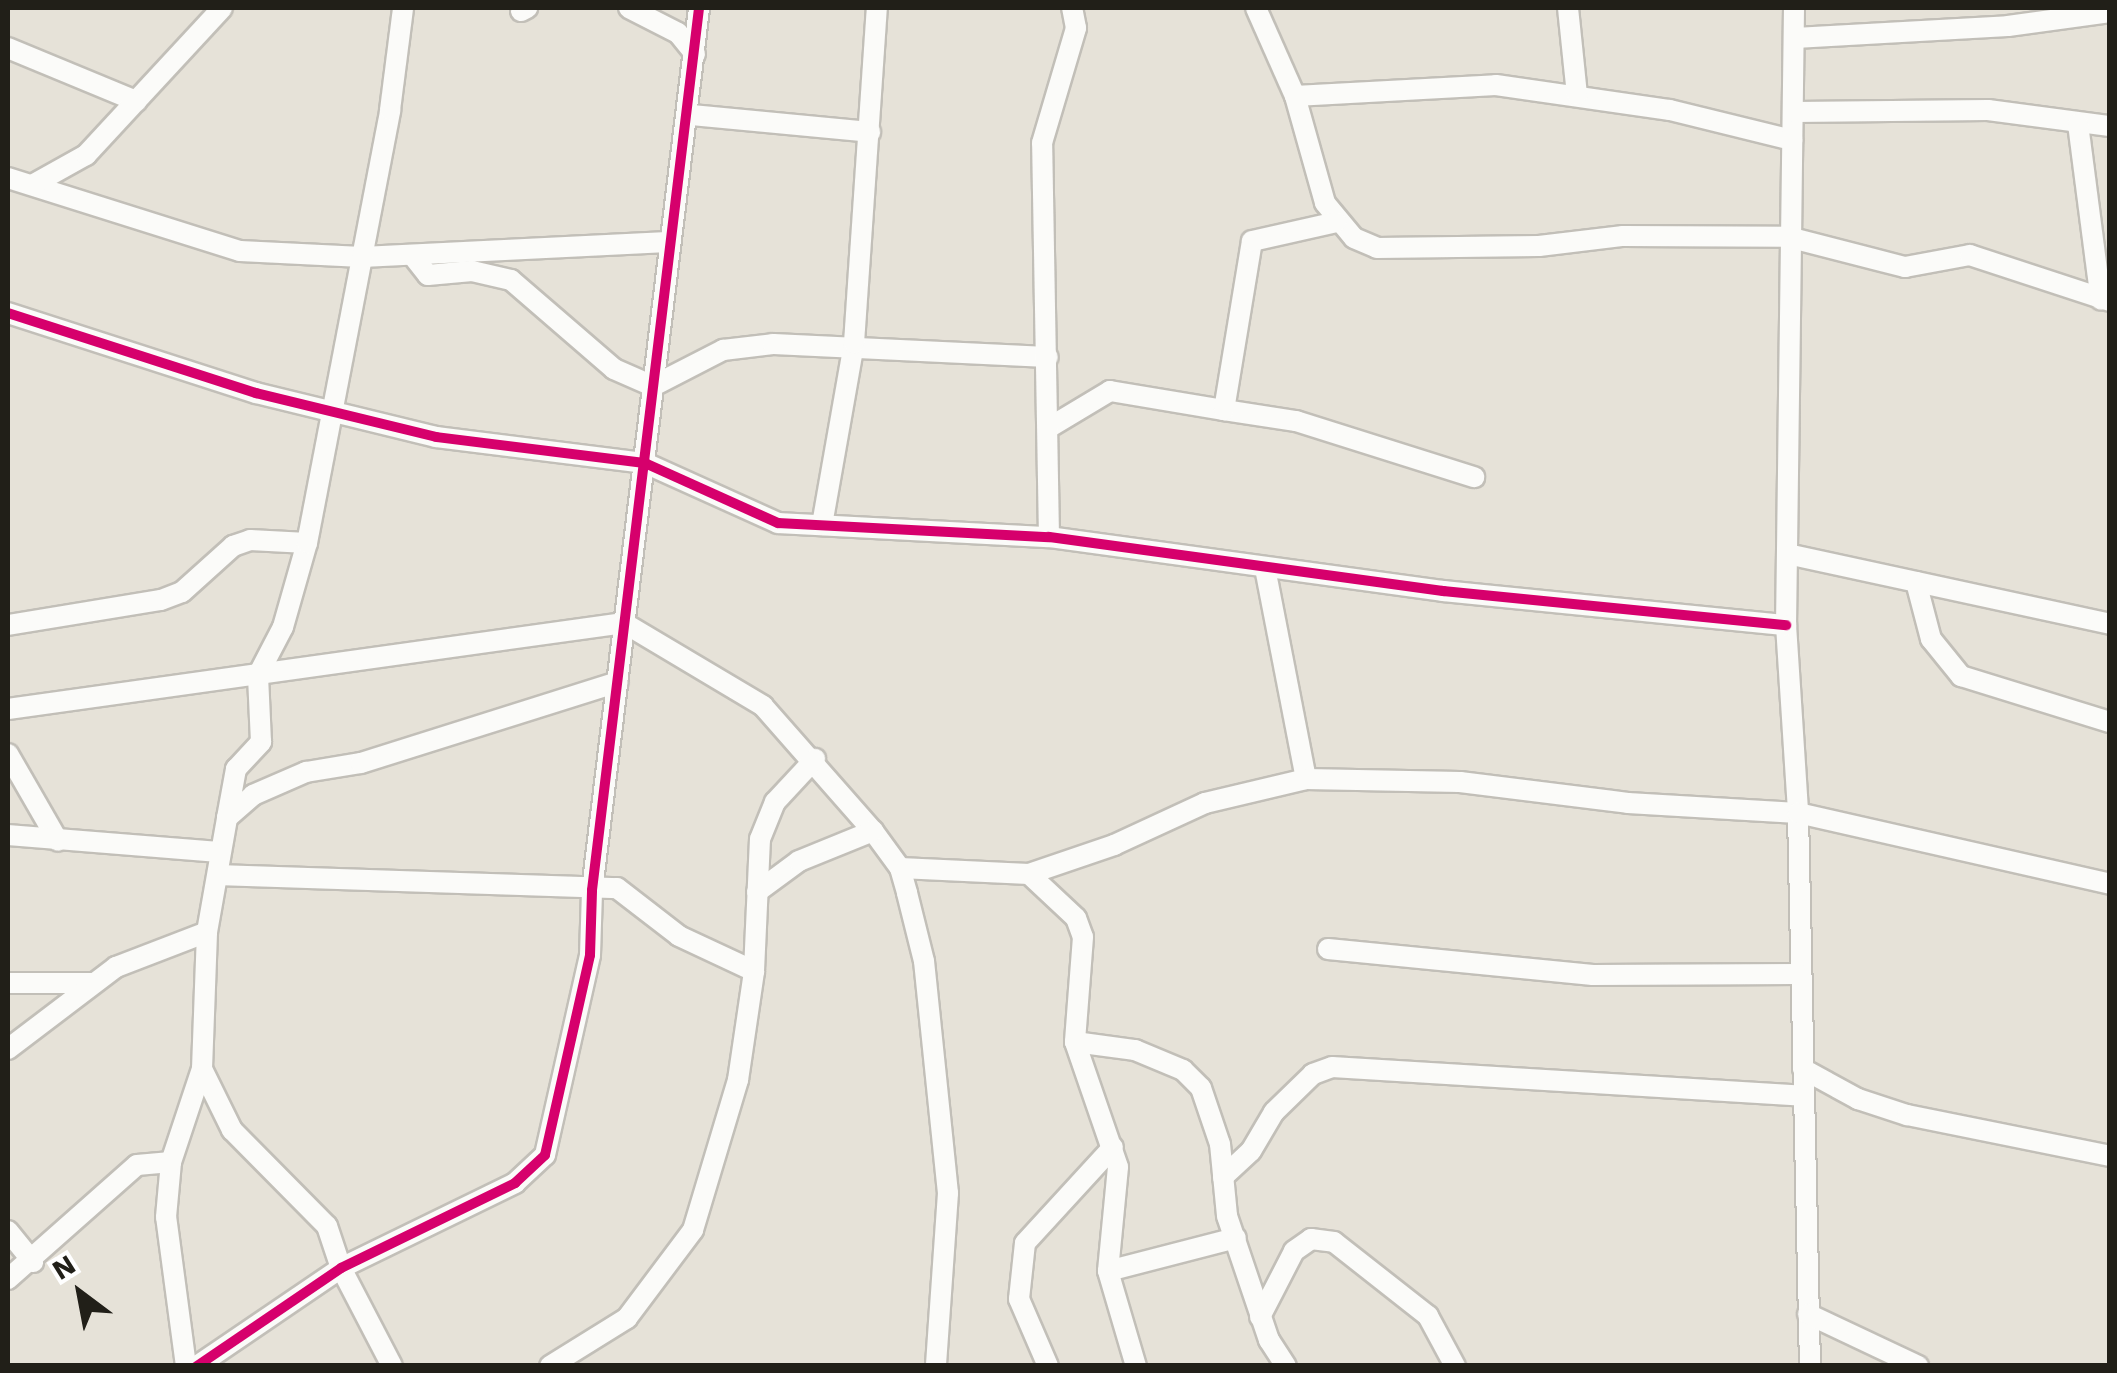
<!DOCTYPE html>
<style>
body{margin:0}
#map{position:relative;width:2117px;height:1373px;overflow:hidden;background:#e6e2d8;font-family:"Work Sans",sans-serif}
div>[style]{position:absolute}
.roads{filter:drop-shadow(2px 0 #c2bfb8) drop-shadow(-2px 0 #c2bfb8) drop-shadow(0 2px #c2bfb8) drop-shadow(0 -2px #c2bfb8)}
.minor>*{height:20px;margin:-10px;padding:0 10px;transform-origin:10px;border-radius:10px;background:#fbfbf9}
.cycleway>*{height:10px;margin:-5px;padding:0 5px;transform-origin:5px;border-radius:5px;background:#d6006c}
span{translate:-50% -50%;white-space:nowrap;text-align:center;line-height:1.15;-webkit-text-stroke:10px #fff;paint-order:stroke}
.frame{position:absolute;inset:0;border:10px solid #211f18;pointer-events:none}
.north{position:absolute;left:30px;top:1243px;width:100px;height:100px;-webkit-text-stroke:8px #fff;paint-order:stroke;rotate:328deg;font-size:28px;font-weight:700;line-height:40px;text-align:center;color:#211f18}
.north::after{content:'';display:block;margin:auto;width:35px;height:45px;background:#211f18;clip-path:polygon(50% 0,100% 100%,50% 72%,0 100%)}
</style>
<div id="map">
<div class="roads">
<div class="minor">
<div style="left:629px;top:8px;width:55px;rotate:27deg"></div>
<div style="left:678px;top:33px;width:27px;rotate:51deg"></div>
<div style="left:1256px;top:8px;width:96px;rotate:66.1deg"></div>
<div style="left:1295px;top:96px;width:201px;rotate:-3.1deg"></div>
<div style="left:1496px;top:85px;width:176px;rotate:8.2deg"></div>
<div style="left:1670px;top:110px;width:126px;rotate:13.8deg"></div>
<div style="left:1568px;top:8px;width:87px;rotate:84.1deg"></div>
<div style="left:1794px;top:8px;width:617px;rotate:90.74deg"></div>
<div style="left:1786px;top:625px;width:188px;rotate:86.3deg"></div>
<div style="left:1798px;top:813px;width:553px;rotate:88.76deg"></div>
<div style="left:521px;top:11px;width:7px;rotate:-27deg"></div>
<div style="left:1795px;top:38px;width:213px;rotate:-3.2deg"></div>
<div style="left:2008px;top:26px;width:103px;rotate:-7.8deg"></div>
<div style="left:8px;top:48px;width:139px;rotate:22.5deg"></div>
<div style="left:1295px;top:96px;width:111px;rotate:74.3deg"></div>
<div style="left:1325px;top:203px;width:45px;rotate:50.4deg"></div>
<div style="left:1354px;top:238px;width:25px;rotate:23deg"></div>
<div style="left:1377px;top:248px;width:162px;rotate:-0.7deg"></div>
<div style="left:1539px;top:246px;width:85px;rotate:-6.8deg"></div>
<div style="left:1623px;top:236px;width:165px;rotate:0.3deg"></div>
<div style="left:1788px;top:237px;width:121px;rotate:14.4deg"></div>
<div style="left:1905px;top:267px;width:66px;rotate:-10.5deg"></div>
<div style="left:1970px;top:255px;width:147px;rotate:18.2deg"></div>
<div style="left:1795px;top:112px;width:193px;rotate:-0.6deg"></div>
<div style="left:1988px;top:110px;width:123px;rotate:7.5deg"></div>
<div style="left:691px;top:115px;width:180px;rotate:5.4deg"></div>
<div style="left:2078px;top:124px;width:177px;rotate:82.6deg"></div>
<div style="left:8px;top:178px;width:243px;rotate:17.5deg"></div>
<div style="left:240px;top:251px;width:122px;rotate:2.8deg"></div>
<div style="left:362px;top:257px;width:306px;rotate:-2.8deg"></div>
<div style="left:34px;top:184px;width:60px;rotate:-29.1deg"></div>
<div style="left:86px;top:155px;width:200px;rotate:-47.2deg"></div>
<div style="left:413px;top:256px;width:24px;rotate:52deg"></div>
<div style="left:428px;top:275px;width:44px;rotate:-5.2deg"></div>
<div style="left:472px;top:271px;width:40px;rotate:13deg"></div>
<div style="left:511px;top:280px;width:136px;rotate:40.8deg"></div>
<div style="left:614px;top:369px;width:43px;rotate:23.6deg"></div>
<div style="left:653px;top:386px;width:79px;rotate:-27.2deg"></div>
<div style="left:723px;top:350px;width:50px;rotate:-6.8deg"></div>
<div style="left:773px;top:344px;width:275px;rotate:2.7deg"></div>
<div style="left:8px;top:313px;width:261px;rotate:17.9deg"></div>
<div style="left:256px;top:393px;width:185px;rotate:13.7deg"></div>
<div style="left:436px;top:437px;width:211px;rotate:7.1deg"></div>
<div style="left:645px;top:463px;width:146px;rotate:24.3deg"></div>
<div style="left:778px;top:523px;width:271px;rotate:3deg"></div>
<div style="left:1049px;top:537px;width:398px;rotate:7.8deg"></div>
<div style="left:1443px;top:591px;width:345px;rotate:5.7deg"></div>
<div style="left:1224px;top:410px;width:73px;rotate:8.7deg"></div>
<div style="left:1296px;top:421px;width:187px;rotate:17.5deg"></div>
<div style="left:1050px;top:427px;width:70px;rotate:-31deg"></div>
<div style="left:1110px;top:391px;width:116px;rotate:9.5deg"></div>
<div style="left:1224px;top:410px;width:171px;rotate:-80.6deg"></div>
<div style="left:1252px;top:241px;width:86px;rotate:-12.7deg"></div>
<div style="left:822px;top:525px;width:185px;rotate:-80deg"></div>
<div style="left:854px;top:343px;width:336px;rotate:-86.1deg"></div>
<div style="left:1049px;top:537px;width:394px;rotate:-91deg"></div>
<div style="left:1042px;top:143px;width:120px;rotate:-73.5deg"></div>
<div style="left:1076px;top:28px;width:20px;rotate:-101deg"></div>
<div style="left:1792px;top:555px;width:325px;rotate:12.2deg"></div>
<div style="left:1265px;top:568px;width:215px;rotate:79deg"></div>
<div style="left:1916px;top:582px;width:59px;rotate:75.3deg"></div>
<div style="left:1931px;top:639px;width:48px;rotate:51deg"></div>
<div style="left:1961px;top:676px;width:156px;rotate:17.2deg"></div>
<div style="left:8px;top:625px;width:155px;rotate:-9.3deg"></div>
<div style="left:161px;top:600px;width:22px;rotate:-21deg"></div>
<div style="left:182px;top:592px;width:69px;rotate:-42deg"></div>
<div style="left:233px;top:546px;width:18px;rotate:-19deg"></div>
<div style="left:250px;top:540px;width:57px;rotate:3deg"></div>
<div style="left:8px;top:709px;width:622px;rotate:-7.95deg"></div>
<div style="left:624px;top:623px;width:162px;rotate:30.8deg"></div>
<div style="left:763px;top:706px;width:167px;rotate:48.7deg"></div>
<div style="left:873px;top:831px;width:46px;rotate:53.9deg"></div>
<div style="left:900px;top:868px;width:26px;rotate:74deg"></div>
<div style="left:907px;top:893px;width:70px;rotate:76deg"></div>
<div style="left:924px;top:961px;width:233px;rotate:84.1deg"></div>
<div style="left:948px;top:1193px;width:173px;rotate:94deg"></div>
<div style="left:8px;top:754px;width:100px;rotate:60.1deg"></div>
<div style="left:227px;top:818px;width:50px;rotate:-79.6deg"></div>
<div style="left:236px;top:769px;width:37px;rotate:-47deg"></div>
<div style="left:261px;top:742px;width:67px;rotate:-92.6deg"></div>
<div style="left:258px;top:675px;width:54px;rotate:-62.5deg"></div>
<div style="left:283px;top:627px;width:87px;rotate:-74.1deg"></div>
<div style="left:307px;top:543px;width:441px;rotate:-79.1deg"></div>
<div style="left:390px;top:110px;width:103px;rotate:-82.7deg"></div>
<div style="left:8px;top:835px;width:211px;rotate:4.6deg"></div>
<div style="left:900px;top:868px;width:129px;rotate:2.7deg"></div>
<div style="left:1029px;top:874px;width:90px;rotate:-18.8deg"></div>
<div style="left:1114px;top:845px;width:100px;rotate:-24.8deg"></div>
<div style="left:1205px;top:803px;width:104px;rotate:-13.4deg"></div>
<div style="left:1306px;top:779px;width:154px;rotate:1.1deg"></div>
<div style="left:1460px;top:782px;width:169px;rotate:7.1deg"></div>
<div style="left:1628px;top:803px;width:170px;rotate:3.4deg"></div>
<div style="left:1798px;top:813px;width:320px;rotate:12.8deg"></div>
<div style="left:1029px;top:874px;width:64px;rotate:43.1deg"></div>
<div style="left:1076px;top:918px;width:20px;rotate:70deg"></div>
<div style="left:1083px;top:937px;width:105px;rotate:94.4deg"></div>
<div style="left:1075px;top:1042px;width:132px;rotate:71deg"></div>
<div style="left:1118px;top:1167px;width:104px;rotate:95.5deg"></div>
<div style="left:1108px;top:1271px;width:99px;rotate:73.6deg"></div>
<div style="left:219px;top:875px;width:398px;rotate:1.9deg"></div>
<div style="left:617px;top:888px;width:78px;rotate:37.7deg"></div>
<div style="left:679px;top:936px;width:83px;rotate:25deg"></div>
<div style="left:757px;top:892px;width:52px;rotate:-36.4deg"></div>
<div style="left:799px;top:861px;width:80px;rotate:-22.1deg"></div>
<div style="left:1328px;top:949px;width:266px;rotate:5.6deg"></div>
<div style="left:1593px;top:975px;width:205px;rotate:-0.3deg"></div>
<div style="left:8px;top:983px;width:85px"></div>
<div style="left:1075px;top:1042px;width:61px;rotate:7.6deg"></div>
<div style="left:1135px;top:1050px;width:52px;rotate:22.6deg"></div>
<div style="left:1183px;top:1070px;width:25px;rotate:45deg"></div>
<div style="left:1201px;top:1088px;width:59px;rotate:71.3deg"></div>
<div style="left:1220px;top:1144px;width:72px;rotate:84.4deg"></div>
<div style="left:1227px;top:1216px;width:131px;rotate:71.3deg"></div>
<div style="left:1269px;top:1340px;width:31px;rotate:57deg"></div>
<div style="left:8px;top:1049px;width:136px;rotate:-37.2deg"></div>
<div style="left:116px;top:967px;width:97px;rotate:-21deg"></div>
<div style="left:202px;top:1069px;width:68px;rotate:63.8deg"></div>
<div style="left:232px;top:1130px;width:135px;rotate:45.3deg"></div>
<div style="left:327px;top:1226px;width:44px;rotate:71.6deg"></div>
<div style="left:341px;top:1268px;width:110px;rotate:62.5deg"></div>
<div style="left:1803px;top:1069px;width:63px;rotate:28.6deg"></div>
<div style="left:1858px;top:1099px;width:52px;rotate:18.1deg"></div>
<div style="left:1907px;top:1115px;width:207px;rotate:11.4deg"></div>
<div style="left:1223px;top:1177px;width:38px;rotate:-43deg"></div>
<div style="left:1251px;top:1151px;width:45px;rotate:-59.5deg"></div>
<div style="left:1274px;top:1112px;width:54px;rotate:-44.3deg"></div>
<div style="left:1313px;top:1074px;width:20px;rotate:-20deg"></div>
<div style="left:1332px;top:1067px;width:472px;rotate:3.5deg"></div>
<div style="left:8px;top:1231px;width:40px;rotate:51deg"></div>
<div style="left:1108px;top:1271px;width:132px;rotate:-14.5deg"></div>
<div style="left:8px;top:1279px;width:172px;rotate:-41.5deg"></div>
<div style="left:137px;top:1165px;width:34px;rotate:-5deg"></div>
<div style="left:1808px;top:1314px;width:122px;rotate:25.3deg"></div>
<div style="left:1260px;top:1317px;width:74px;rotate:-62.7deg"></div>
<div style="left:1294px;top:1251px;width:21px;rotate:-35deg"></div>
<div style="left:1311px;top:1239px;width:23px;rotate:7deg"></div>
<div style="left:1334px;top:1242px;width:120px;rotate:38.2deg"></div>
<div style="left:1428px;top:1316px;width:57px;rotate:61.6deg"></div>
<div style="left:186px;top:1366px;width:150px;rotate:-97.6deg"></div>
<div style="left:166px;top:1217px;width:55px;rotate:-84.8deg"></div>
<div style="left:171px;top:1162px;width:98px;rotate:-71.6deg"></div>
<div style="left:202px;top:1069px;width:137px;rotate:-87.9deg"></div>
<div style="left:207px;top:932px;width:116px;rotate:-80deg"></div>
<div style="left:227px;top:818px;width:35px;rotate:-41deg"></div>
<div style="left:253px;top:795px;width:58px;rotate:-23.5deg"></div>
<div style="left:306px;top:772px;width:56px;rotate:-9.3deg"></div>
<div style="left:361px;top:763px;width:269px;rotate:-17.5deg"></div>
<div style="left:197px;top:1366px;width:174px;rotate:-34.2deg"></div>
<div style="left:341px;top:1268px;width:194px;rotate:-26deg"></div>
<div style="left:515px;top:1183px;width:41px;rotate:-43deg"></div>
<div style="left:545px;top:1155px;width:205px;rotate:-77.3deg"></div>
<div style="left:590px;top:955px;width:65px;rotate:-88.2deg"></div>
<div style="left:592px;top:890px;width:888px;rotate:-83.08deg"></div>
<div style="left:550px;top:1366px;width:91px;rotate:-31.9deg"></div>
<div style="left:627px;top:1318px;width:110px;rotate:-53.1deg"></div>
<div style="left:693px;top:1230px;width:157px;rotate:-73.3deg"></div>
<div style="left:738px;top:1080px;width:110px;rotate:-81.6deg"></div>
<div style="left:754px;top:971px;width:132px;rotate:-87.4deg"></div>
<div style="left:760px;top:839px;width:40px;rotate:-68deg"></div>
<div style="left:775px;top:802px;width:59px;rotate:-47.1deg"></div>
<div style="left:1048px;top:1366px;width:73px;rotate:-113.4deg"></div>
<div style="left:1019px;top:1299px;width:56px;rotate:-83.9deg"></div>
<div style="left:1025px;top:1243px;width:130px;rotate:-47.5deg"></div>
</div>
</div>
<div class="cycleway">
<div style="left:8px;top:313px;width:261px;rotate:17.9deg"></div>
<div style="left:256px;top:393px;width:185px;rotate:13.7deg"></div>
<div style="left:436px;top:437px;width:211px;rotate:7.1deg"></div>
<div style="left:645px;top:463px;width:146px;rotate:24.3deg"></div>
<div style="left:778px;top:523px;width:271px;rotate:3deg"></div>
<div style="left:1049px;top:537px;width:398px;rotate:7.8deg"></div>
<div style="left:1443px;top:591px;width:345px;rotate:5.7deg"></div>
<div style="left:197px;top:1366px;width:174px;rotate:-34.2deg"></div>
<div style="left:341px;top:1268px;width:194px;rotate:-26deg"></div>
<div style="left:515px;top:1183px;width:41px;rotate:-43deg"></div>
<div style="left:545px;top:1155px;width:205px;rotate:-77.3deg"></div>
<div style="left:590px;top:955px;width:65px;rotate:-88.2deg"></div>
<div style="left:592px;top:890px;width:888px;rotate:-83.08deg"></div>
</div>
<div class="frame"></div>
<div class="north">N</div>
</div>
